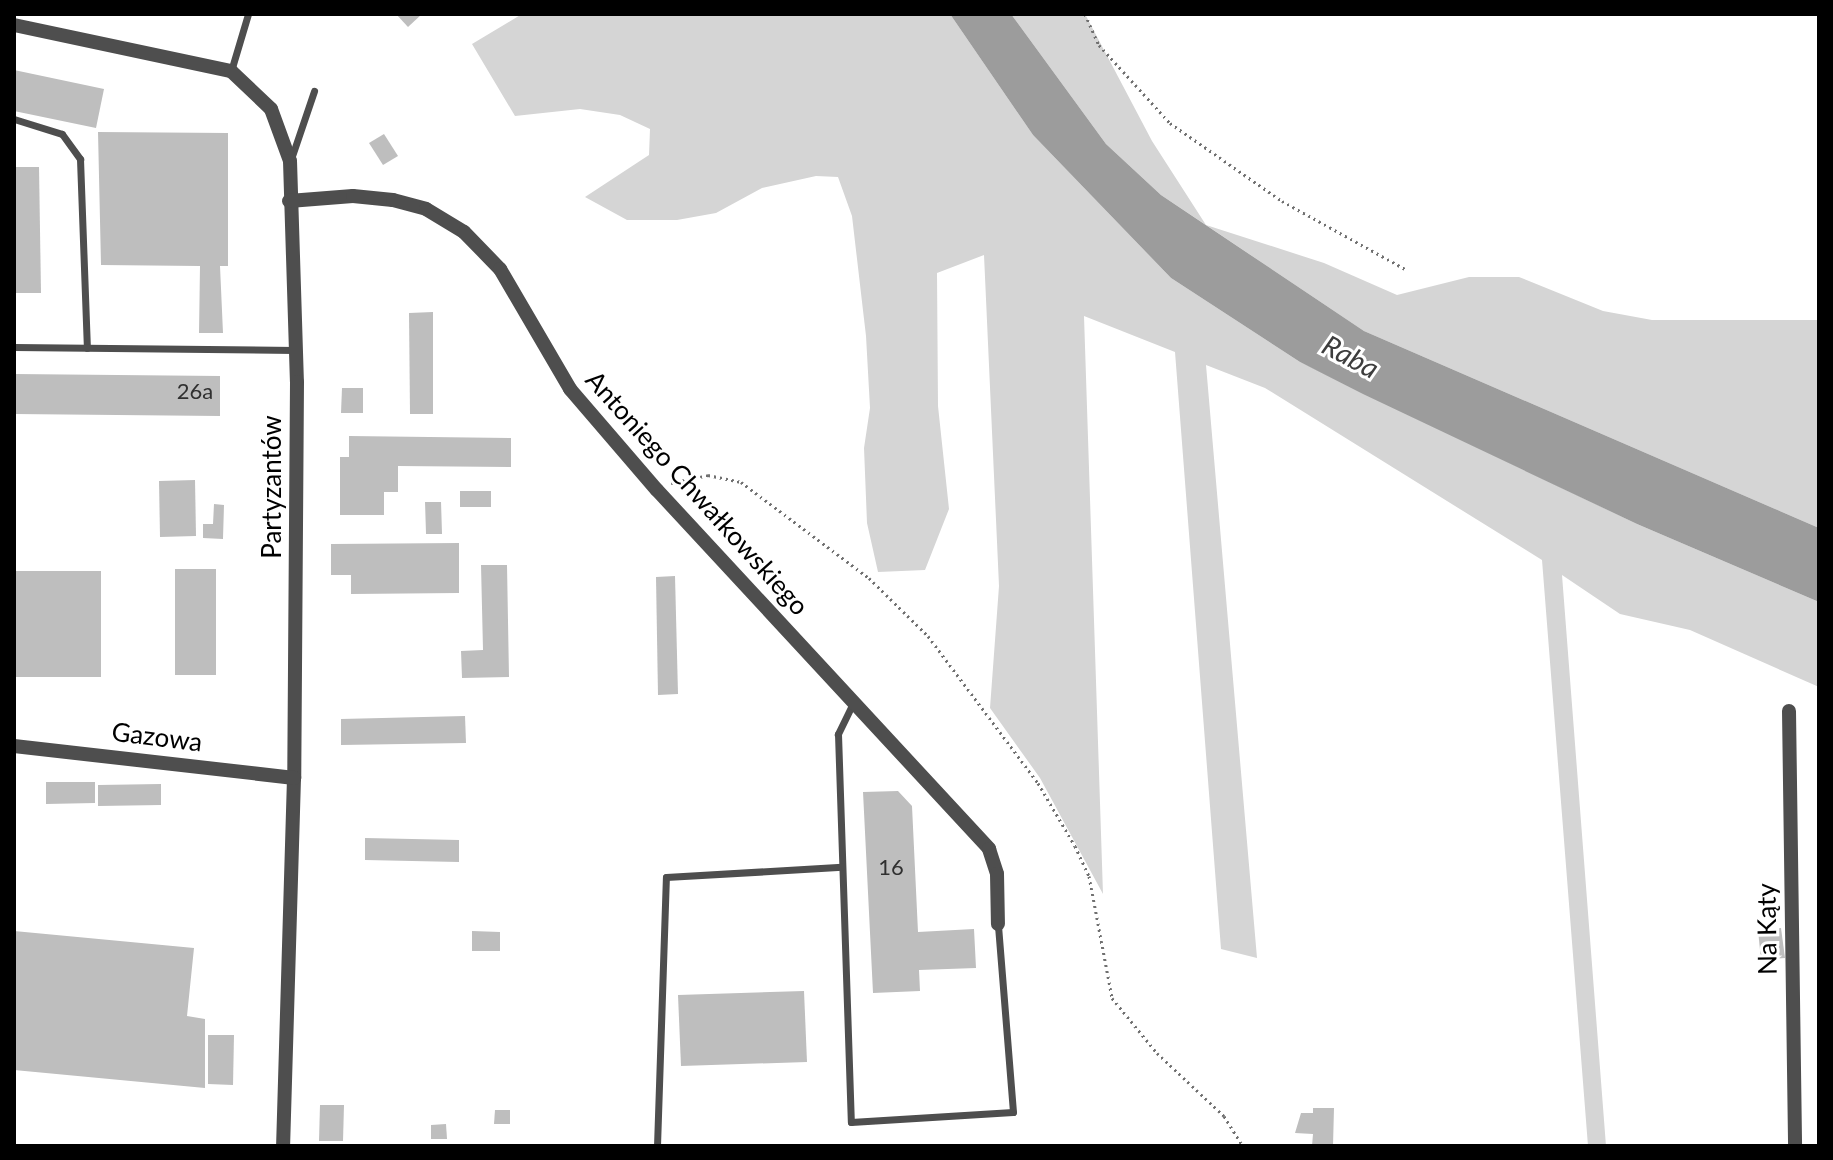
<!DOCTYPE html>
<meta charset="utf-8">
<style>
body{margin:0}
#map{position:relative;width:1833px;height:1160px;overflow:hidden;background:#fff;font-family:Lato,sans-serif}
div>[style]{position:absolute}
.green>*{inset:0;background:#d5d5d5}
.water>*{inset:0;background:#9c9c9c}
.building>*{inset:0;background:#bebebe}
.path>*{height:3px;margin-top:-1.5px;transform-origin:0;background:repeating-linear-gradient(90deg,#707070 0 2px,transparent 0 6px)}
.lane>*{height:7px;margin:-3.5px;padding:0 3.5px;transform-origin:3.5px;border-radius:3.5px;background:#4e4e4e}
.street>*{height:14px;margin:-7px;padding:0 7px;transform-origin:7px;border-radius:7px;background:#4e4e4e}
span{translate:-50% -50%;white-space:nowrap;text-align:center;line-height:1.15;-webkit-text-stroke:6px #fff;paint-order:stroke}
.number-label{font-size:22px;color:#303030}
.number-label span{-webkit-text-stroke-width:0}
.street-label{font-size:26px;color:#000}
.water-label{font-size:28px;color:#3d3d3d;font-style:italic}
.frame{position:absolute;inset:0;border:16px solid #000;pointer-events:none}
</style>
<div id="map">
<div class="green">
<div style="clip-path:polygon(522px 14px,950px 14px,1033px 135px,1171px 278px,1300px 362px,1637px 524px,1819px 602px,1819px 687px,1690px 630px,1620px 614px,1562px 575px,1606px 1146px,1588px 1146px,1542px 560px,1265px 388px,1206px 365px,1257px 958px,1221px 949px,1175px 352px,1084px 316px,1103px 894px,1040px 778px,990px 708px,999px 586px,984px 255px,937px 273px,938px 406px,949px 509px,925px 570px,878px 572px,867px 523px,864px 448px,870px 408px,866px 336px,852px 216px,838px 177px,816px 176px,762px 188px,716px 213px,677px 220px,627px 220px,585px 197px,649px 155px,650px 129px,620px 115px,580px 109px,515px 116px,472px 44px)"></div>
<div style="clip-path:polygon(1011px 14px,1085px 14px,1152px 141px,1206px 225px,1324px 263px,1397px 295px,1469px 277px,1519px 277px,1603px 311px,1652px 320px,1819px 320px,1819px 528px,1364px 331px,1206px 225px,1161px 195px,1106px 144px)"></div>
</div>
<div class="water">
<div style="clip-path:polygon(950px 14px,1011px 14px,1106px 144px,1161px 195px,1364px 331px,1819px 528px,1819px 602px,1637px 524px,1363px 394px,1300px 362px,1171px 278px,1033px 135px)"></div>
</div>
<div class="building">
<div style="clip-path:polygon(396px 14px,422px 14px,408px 27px)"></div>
<div style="clip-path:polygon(14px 70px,104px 89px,96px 128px,14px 111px)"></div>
<div style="clip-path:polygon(98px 132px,228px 133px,228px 266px,220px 266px,223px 333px,199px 333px,200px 266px,101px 265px)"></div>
<div style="clip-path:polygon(384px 134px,398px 156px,383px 165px,369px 143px)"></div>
<div style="clip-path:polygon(14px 167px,39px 167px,41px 293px,14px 293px)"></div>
<div style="clip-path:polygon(433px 312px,433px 414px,410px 414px,409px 313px)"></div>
<div style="clip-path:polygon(14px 374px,220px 376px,220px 416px,14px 414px)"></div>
<div style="clip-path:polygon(342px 388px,363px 388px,363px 413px,341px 413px)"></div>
<div style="clip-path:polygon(349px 436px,511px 438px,511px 467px,398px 466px,398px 492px,384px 492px,384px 515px,340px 515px,340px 457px,349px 457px)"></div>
<div style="clip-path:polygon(195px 480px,196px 536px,160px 537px,159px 481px)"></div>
<div style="clip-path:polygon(460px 491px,491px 491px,491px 507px,460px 507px)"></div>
<div style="clip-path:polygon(425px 502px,441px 502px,442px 534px,426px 534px)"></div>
<div style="clip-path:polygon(214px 504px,224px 505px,223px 539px,203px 538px,203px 524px,213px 524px)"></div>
<div style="clip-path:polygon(459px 543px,459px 593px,351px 594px,351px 575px,331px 575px,331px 544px)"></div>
<div style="clip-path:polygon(481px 565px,507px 565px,509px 677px,462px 678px,461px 651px,483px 650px)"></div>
<div style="clip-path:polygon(175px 569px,216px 569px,216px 675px,175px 675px)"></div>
<div style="clip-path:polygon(14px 571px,101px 571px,101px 677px,14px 677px)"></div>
<div style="clip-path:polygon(675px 576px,678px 694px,658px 695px,656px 577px)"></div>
<div style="clip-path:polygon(465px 716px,466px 743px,341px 745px,341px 719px)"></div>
<div style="clip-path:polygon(46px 782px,95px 782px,95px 803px,46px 804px)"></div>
<div style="clip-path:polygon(161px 784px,161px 805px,98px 806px,98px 785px)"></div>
<div style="clip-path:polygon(898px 791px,912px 806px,918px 932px,974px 929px,976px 968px,919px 970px,920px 991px,873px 993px,863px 792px)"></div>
<div style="clip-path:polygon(365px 838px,459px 840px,459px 862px,365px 860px)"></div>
<div style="clip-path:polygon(1781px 928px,1785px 958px,1761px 960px,1758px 930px)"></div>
<div style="clip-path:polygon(14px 931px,194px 948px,187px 1016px,205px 1019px,205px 1088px,14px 1070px)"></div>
<div style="clip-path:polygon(472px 931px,500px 932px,500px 951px,472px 951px)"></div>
<div style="clip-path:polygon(804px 991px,807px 1062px,681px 1066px,678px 995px)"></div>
<div style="clip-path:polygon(208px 1035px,234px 1035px,233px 1085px,208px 1084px)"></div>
<div style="clip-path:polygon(320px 1105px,344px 1105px,343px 1141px,319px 1141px)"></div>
<div style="clip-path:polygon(1313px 1108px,1334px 1108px,1333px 1146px,1312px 1146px,1313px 1134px,1295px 1133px,1301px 1113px,1313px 1113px)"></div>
<div style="clip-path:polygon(495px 1110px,510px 1110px,510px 1124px,494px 1124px)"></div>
<div style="clip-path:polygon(446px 1124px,447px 1139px,431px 1139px,431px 1125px)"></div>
</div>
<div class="path">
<div style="left:1085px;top:14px;width:34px;rotate:66deg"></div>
<div style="left:1099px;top:45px;width:105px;rotate:47.7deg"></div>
<div style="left:1170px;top:123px;width:136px;rotate:34.9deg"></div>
<div style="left:1282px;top:201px;width:143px;rotate:28.9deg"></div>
<div style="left:671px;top:483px;width:38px;rotate:-12deg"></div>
<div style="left:708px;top:475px;width:34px;rotate:12deg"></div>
<div style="left:741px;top:482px;width:160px;rotate:36.9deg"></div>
<div style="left:869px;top:578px;width:83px;rotate:44.5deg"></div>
<div style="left:928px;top:636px;width:184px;rotate:53.2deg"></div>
<div style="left:1038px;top:783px;width:73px;rotate:59.6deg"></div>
<div style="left:1075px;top:846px;width:33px;rotate:65deg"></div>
<div style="left:1089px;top:876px;width:124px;rotate:79.3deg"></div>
<div style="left:1112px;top:998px;width:71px;rotate:50.7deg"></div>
<div style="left:1157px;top:1053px;width:92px;rotate:43.2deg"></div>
<div style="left:1224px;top:1116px;width:36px;rotate:58deg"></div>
</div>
<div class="lane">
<div style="left:231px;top:71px;width:59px;rotate:-73.4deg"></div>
<div style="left:14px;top:119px;width:50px;rotate:17.4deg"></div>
<div style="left:62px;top:134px;width:31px;rotate:54deg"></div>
<div style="left:80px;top:159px;width:189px;rotate:87.9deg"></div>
<div style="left:291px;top:159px;width:72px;rotate:-71.3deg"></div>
<div style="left:14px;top:347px;width:281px;rotate:0.6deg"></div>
<div style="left:854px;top:701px;width:37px;rotate:116deg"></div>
<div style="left:838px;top:734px;width:388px;rotate:88.1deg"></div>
<div style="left:851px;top:1122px;width:162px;rotate:-3.5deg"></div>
<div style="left:1013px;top:1112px;width:189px;rotate:-94.6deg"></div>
<div style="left:657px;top:1146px;width:269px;rotate:-88.1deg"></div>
<div style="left:666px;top:877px;width:176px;rotate:-3.3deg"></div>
</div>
<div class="street">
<div style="left:14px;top:25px;width:222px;rotate:12deg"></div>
<div style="left:231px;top:71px;width:55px;rotate:43.5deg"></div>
<div style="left:271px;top:109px;width:55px;rotate:69.9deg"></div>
<div style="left:290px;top:161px;width:221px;rotate:88.2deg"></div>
<div style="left:297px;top:382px;width:396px;rotate:90.4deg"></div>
<div style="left:294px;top:778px;width:368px;rotate:91.7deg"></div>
<div style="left:289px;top:201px;width:64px;rotate:-4.5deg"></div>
<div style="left:353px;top:196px;width:40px;rotate:5.7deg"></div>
<div style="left:393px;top:200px;width:34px;rotate:15deg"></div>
<div style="left:426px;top:209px;width:44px;rotate:31.2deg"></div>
<div style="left:464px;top:232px;width:52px;rotate:45.8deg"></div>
<div style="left:500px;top:269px;width:139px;rotate:59.7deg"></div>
<div style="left:570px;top:389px;width:133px;rotate:49.3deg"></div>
<div style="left:657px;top:490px;width:489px;rotate:47.2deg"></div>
<div style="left:989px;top:849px;width:26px;rotate:72deg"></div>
<div style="left:997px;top:874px;width:50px;rotate:88.9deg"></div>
<div style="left:1789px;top:711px;width:435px;rotate:89.2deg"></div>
<div style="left:14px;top:746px;width:282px;rotate:6.5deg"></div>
</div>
<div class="number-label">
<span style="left:195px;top:391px">26a</span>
<span style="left:891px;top:867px">16</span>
</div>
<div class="street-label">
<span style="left:272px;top:487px;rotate:-90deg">Partyzantów</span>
<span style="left:697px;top:493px;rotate:48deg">Antoniego Chwałkowskiego</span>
<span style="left:157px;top:737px;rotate:7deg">Gazowa</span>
<span style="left:1767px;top:929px;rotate:-91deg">Na Kąty</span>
</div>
<div class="water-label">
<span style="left:1351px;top:356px;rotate:28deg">Raba</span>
</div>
<div class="frame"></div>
</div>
